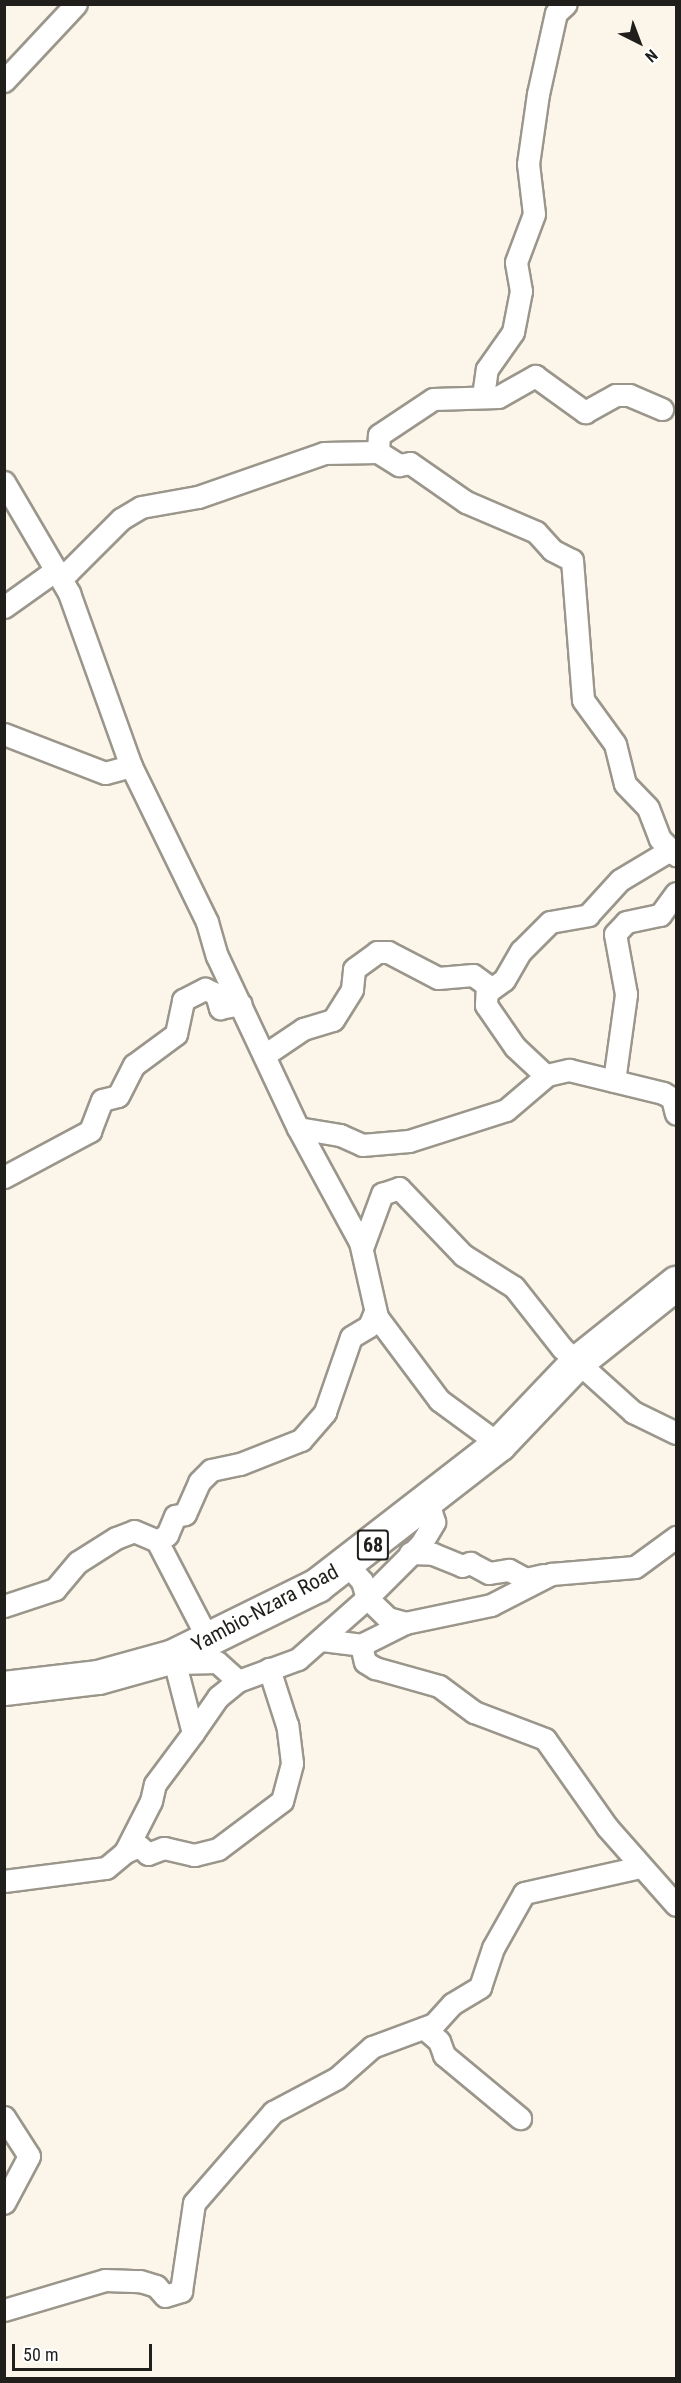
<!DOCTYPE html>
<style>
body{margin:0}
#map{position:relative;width:681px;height:2383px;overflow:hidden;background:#fcf6ea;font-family:"Roboto Condensed",sans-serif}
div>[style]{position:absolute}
.roads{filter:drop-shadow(2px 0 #9b968b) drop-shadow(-2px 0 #9b968b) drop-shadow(0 2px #9b968b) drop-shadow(0 -2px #9b968b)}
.street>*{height:21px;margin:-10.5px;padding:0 10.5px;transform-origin:10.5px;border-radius:10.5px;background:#fff}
.primary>*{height:33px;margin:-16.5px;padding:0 16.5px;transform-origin:16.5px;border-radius:16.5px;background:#fff}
span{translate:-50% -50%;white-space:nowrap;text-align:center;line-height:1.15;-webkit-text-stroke:5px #fff;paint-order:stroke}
.shield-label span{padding:2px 4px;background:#fff;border:2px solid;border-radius:4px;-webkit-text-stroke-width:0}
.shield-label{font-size:20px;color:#211f1b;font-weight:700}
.street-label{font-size:21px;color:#211f1b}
.frame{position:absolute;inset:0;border:6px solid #211f1b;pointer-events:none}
.north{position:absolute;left:609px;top:12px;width:60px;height:60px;-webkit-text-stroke:4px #fff;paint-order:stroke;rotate:138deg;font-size:16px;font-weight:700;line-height:24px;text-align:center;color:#211f1b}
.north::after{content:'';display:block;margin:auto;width:21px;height:27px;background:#211f1b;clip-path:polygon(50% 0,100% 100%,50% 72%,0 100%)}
.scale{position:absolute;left:12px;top:2344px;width:140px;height:27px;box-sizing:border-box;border:3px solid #211f1b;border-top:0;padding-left:8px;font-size:18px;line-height:21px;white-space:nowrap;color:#211f1b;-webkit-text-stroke:4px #fff;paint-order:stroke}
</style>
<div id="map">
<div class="roads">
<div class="street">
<div style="left:4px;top:81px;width:105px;rotate:-46.9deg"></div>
<div style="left:483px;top:396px;width:27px;rotate:-82deg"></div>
<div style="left:487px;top:369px;width:45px;rotate:-54.9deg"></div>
<div style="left:513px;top:332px;width:42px;rotate:-79deg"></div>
<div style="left:521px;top:291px;width:29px;rotate:-100deg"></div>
<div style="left:516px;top:262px;width:51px;rotate:-69.4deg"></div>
<div style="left:534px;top:214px;width:50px;rotate:-96.8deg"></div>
<div style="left:528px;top:164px;width:71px;rotate:-81.9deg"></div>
<div style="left:538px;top:94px;width:83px;rotate:-77.5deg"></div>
<div style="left:556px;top:13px;width:13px;rotate:-42deg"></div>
<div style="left:378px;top:452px;width:17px;rotate:-87deg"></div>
<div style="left:379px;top:435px;width:65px;rotate:-33.7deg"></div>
<div style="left:433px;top:399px;width:65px;rotate:-1.8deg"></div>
<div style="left:498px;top:397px;width:43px;rotate:-29.6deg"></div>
<div style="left:535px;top:376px;width:62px;rotate:35.8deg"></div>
<div style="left:585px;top:412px;width:35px;rotate:-29deg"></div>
<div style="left:616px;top:395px;width:13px"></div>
<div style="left:629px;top:395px;width:36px;rotate:23deg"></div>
<div style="left:4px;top:482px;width:129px;rotate:59.6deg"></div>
<div style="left:69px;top:593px;width:184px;rotate:70.3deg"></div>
<div style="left:131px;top:766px;width:174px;rotate:64deg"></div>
<div style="left:207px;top:922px;width:35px;rotate:74deg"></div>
<div style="left:217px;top:956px;width:190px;rotate:64.8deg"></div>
<div style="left:298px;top:1128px;width:130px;rotate:61.5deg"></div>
<div style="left:360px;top:1242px;width:77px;rotate:77.2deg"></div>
<div style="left:377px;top:1317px;width:104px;rotate:53.2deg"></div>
<div style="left:439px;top:1400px;width:74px;rotate:36.3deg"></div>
<div style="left:4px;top:607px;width:60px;rotate:-35.5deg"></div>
<div style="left:53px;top:572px;width:15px"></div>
<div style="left:68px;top:572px;width:75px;rotate:-45deg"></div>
<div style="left:121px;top:519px;width:23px;rotate:-31deg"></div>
<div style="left:141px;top:507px;width:58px;rotate:-10deg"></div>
<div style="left:198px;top:497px;width:133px;rotate:-19.2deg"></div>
<div style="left:324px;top:453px;width:54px;rotate:-1.1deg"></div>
<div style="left:378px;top:452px;width:25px;rotate:32deg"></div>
<div style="left:399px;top:465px;width:11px;rotate:-10deg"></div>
<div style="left:410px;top:463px;width:68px;rotate:34.9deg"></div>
<div style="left:466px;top:502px;width:76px;rotate:23.2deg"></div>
<div style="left:536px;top:532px;width:24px;rotate:48deg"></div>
<div style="left:552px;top:550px;width:22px;rotate:27deg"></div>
<div style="left:572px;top:560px;width:140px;rotate:85.5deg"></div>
<div style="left:583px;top:700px;width:54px;rotate:54deg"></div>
<div style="left:615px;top:744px;width:41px;rotate:76deg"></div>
<div style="left:625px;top:784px;width:33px;rotate:46deg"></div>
<div style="left:648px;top:808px;width:33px;rotate:69deg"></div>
<div style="left:660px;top:839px;width:23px;rotate:45deg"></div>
<div style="left:4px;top:734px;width:108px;rotate:21.1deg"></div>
<div style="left:105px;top:773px;width:27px;rotate:-15deg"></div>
<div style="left:490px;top:990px;width:17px;rotate:-36deg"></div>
<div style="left:504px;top:980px;width:34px;rotate:-60deg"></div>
<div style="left:521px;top:951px;width:41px;rotate:-45deg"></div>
<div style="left:550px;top:922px;width:39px;rotate:-10deg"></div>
<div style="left:588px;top:915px;width:47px;rotate:-47.6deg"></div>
<div style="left:620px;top:880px;width:58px;rotate:-31deg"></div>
<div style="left:266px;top:1054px;width:45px;rotate:-34deg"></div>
<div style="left:303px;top:1029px;width:31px;rotate:-17deg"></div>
<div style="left:333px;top:1020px;width:36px;rotate:-58deg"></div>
<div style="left:352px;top:989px;width:20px;rotate:-84deg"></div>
<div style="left:354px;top:969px;width:29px;rotate:-36deg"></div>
<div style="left:377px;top:952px;width:11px"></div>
<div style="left:388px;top:952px;width:56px;rotate:27.5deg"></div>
<div style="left:438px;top:978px;width:35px;rotate:-5deg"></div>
<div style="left:473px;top:975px;width:17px;rotate:36deg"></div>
<div style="left:487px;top:985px;width:20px;rotate:93deg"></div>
<div style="left:486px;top:1005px;width:51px;rotate:55.4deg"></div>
<div style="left:515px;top:1047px;width:42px;rotate:43.1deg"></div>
<div style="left:614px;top:1081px;width:88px;rotate:-82.1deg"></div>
<div style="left:626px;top:994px;width:61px;rotate:-100.4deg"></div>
<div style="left:615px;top:934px;width:16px;rotate:-47deg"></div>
<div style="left:626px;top:922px;width:35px;rotate:-12deg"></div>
<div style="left:660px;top:915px;width:27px;rotate:-54deg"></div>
<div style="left:298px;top:1128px;width:43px;rotate:9.5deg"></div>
<div style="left:340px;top:1135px;width:24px;rotate:24deg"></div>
<div style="left:362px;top:1145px;width:47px;rotate:-4.9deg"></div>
<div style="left:409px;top:1141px;width:102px;rotate:-17.7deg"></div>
<div style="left:506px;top:1110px;width:54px;rotate:-40.5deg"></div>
<div style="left:547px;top:1075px;width:23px;rotate:-13deg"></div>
<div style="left:569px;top:1070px;width:97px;rotate:13.7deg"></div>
<div style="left:663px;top:1093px;width:10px;rotate:29deg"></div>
<div style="left:672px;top:1098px;width:16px;rotate:76deg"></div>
<div style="left:4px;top:1177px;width:98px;rotate:-28.1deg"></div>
<div style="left:90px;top:1131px;width:33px;rotate:-69deg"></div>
<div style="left:102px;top:1100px;width:16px;rotate:-14deg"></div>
<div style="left:118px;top:1096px;width:35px;rotate:-63deg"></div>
<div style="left:134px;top:1065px;width:52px;rotate:-36.4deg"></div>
<div style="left:176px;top:1034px;width:35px;rotate:-78deg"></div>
<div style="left:183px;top:1000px;width:25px;rotate:-27deg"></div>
<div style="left:205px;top:989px;width:12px;rotate:24deg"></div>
<div style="left:216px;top:994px;width:15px;rotate:74deg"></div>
<div style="left:220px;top:1008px;width:21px;rotate:-11deg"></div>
<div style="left:362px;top:1248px;width:58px;rotate:-69.7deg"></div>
<div style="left:382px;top:1194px;width:18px;rotate:-19deg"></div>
<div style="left:399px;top:1188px;width:93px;rotate:46.3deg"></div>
<div style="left:463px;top:1255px;width:60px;rotate:32.1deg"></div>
<div style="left:514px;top:1287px;width:78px;rotate:51.8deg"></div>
<div style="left:562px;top:1348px;width:96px;rotate:42deg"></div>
<div style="left:633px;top:1412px;width:48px;rotate:26deg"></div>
<div style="left:157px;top:1541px;width:110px;rotate:62.5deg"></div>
<div style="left:410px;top:1553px;width:23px;rotate:2deg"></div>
<div style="left:433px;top:1554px;width:31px;rotate:22deg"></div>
<div style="left:462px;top:1566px;width:9px;rotate:-21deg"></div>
<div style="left:470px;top:1563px;width:21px;rotate:28deg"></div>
<div style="left:489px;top:1573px;width:20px;rotate:-9deg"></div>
<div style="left:509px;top:1570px;width:19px;rotate:28deg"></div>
<div style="left:526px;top:1579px;width:18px;rotate:-13deg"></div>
<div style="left:347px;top:1564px;width:23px;rotate:49deg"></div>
<div style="left:362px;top:1581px;width:18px;rotate:74deg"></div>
<div style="left:367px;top:1598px;width:29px;rotate:44deg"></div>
<div style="left:388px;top:1618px;width:18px;rotate:16deg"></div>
<div style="left:4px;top:1606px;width:54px;rotate:-18.4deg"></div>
<div style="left:55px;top:1589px;width:35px;rotate:-50deg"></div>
<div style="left:78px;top:1562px;width:45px;rotate:-32.3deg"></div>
<div style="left:116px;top:1538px;width:19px;rotate:-21deg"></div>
<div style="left:134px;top:1531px;width:25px;rotate:23deg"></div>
<div style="left:157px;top:1541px;width:12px;rotate:-31deg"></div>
<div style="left:167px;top:1535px;width:21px;rotate:-67deg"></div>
<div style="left:175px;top:1516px;width:10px;rotate:-11deg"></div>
<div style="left:185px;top:1514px;width:35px;rotate:-66deg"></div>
<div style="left:199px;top:1482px;width:17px;rotate:-45deg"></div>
<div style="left:211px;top:1470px;width:30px;rotate:-12deg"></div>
<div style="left:240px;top:1464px;width:66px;rotate:-21.5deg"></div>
<div style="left:301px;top:1440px;width:37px;rotate:-49deg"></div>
<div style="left:325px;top:1412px;width:79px;rotate:-70.9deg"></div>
<div style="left:351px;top:1337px;width:21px;rotate:-31deg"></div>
<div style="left:369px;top:1326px;width:15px;rotate:-67deg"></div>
<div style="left:322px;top:1640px;width:39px;rotate:7deg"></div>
<div style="left:361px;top:1645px;width:49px;rotate:-26.6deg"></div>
<div style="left:405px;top:1623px;width:88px;rotate:-11.8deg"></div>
<div style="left:491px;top:1605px;width:68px;rotate:-27.3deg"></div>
<div style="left:551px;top:1574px;width:84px;rotate:-4.8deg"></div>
<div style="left:635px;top:1567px;width:51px;rotate:-36.2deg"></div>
<div style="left:361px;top:1645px;width:17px;rotate:77deg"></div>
<div style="left:365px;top:1662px;width:12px;rotate:31deg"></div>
<div style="left:375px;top:1668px;width:66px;rotate:15.7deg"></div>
<div style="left:439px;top:1686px;width:44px;rotate:36.6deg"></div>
<div style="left:474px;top:1712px;width:76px;rotate:20.8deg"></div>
<div style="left:545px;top:1739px;width:108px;rotate:54.8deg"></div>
<div style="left:607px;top:1827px;width:104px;rotate:48.5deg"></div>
<div style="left:177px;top:1663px;width:40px;rotate:-1.4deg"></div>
<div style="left:217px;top:1662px;width:28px;rotate:42deg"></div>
<div style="left:193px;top:1733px;width:44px;rotate:-55.2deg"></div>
<div style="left:218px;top:1697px;width:26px;rotate:-39deg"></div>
<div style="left:238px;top:1681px;width:64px;rotate:-20.1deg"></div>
<div style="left:298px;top:1659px;width:92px;rotate:-41.5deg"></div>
<div style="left:367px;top:1598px;width:76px;rotate:-45deg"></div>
<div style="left:421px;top:1544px;width:26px;rotate:-59deg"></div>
<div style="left:434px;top:1522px;width:22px;rotate:-106deg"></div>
<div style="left:125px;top:1852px;width:15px;rotate:-23deg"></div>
<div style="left:139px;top:1846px;width:12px;rotate:42deg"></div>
<div style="left:148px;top:1854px;width:17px;rotate:-21deg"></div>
<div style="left:164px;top:1848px;width:31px;rotate:13deg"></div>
<div style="left:194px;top:1855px;width:25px;rotate:-14deg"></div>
<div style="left:218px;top:1849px;width:80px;rotate:-36.9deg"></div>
<div style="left:282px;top:1801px;width:39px;rotate:-75deg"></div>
<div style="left:292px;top:1763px;width:38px;rotate:-97deg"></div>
<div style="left:287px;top:1725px;width:59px;rotate:-107.8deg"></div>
<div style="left:4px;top:1881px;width:103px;rotate:-7.3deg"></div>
<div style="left:106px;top:1868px;width:25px;rotate:-40deg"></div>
<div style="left:125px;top:1852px;width:57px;rotate:-63deg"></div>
<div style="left:151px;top:1801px;width:17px;rotate:-77deg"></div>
<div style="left:155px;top:1784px;width:64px;rotate:-53.3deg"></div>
<div style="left:193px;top:1733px;width:80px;rotate:-104.6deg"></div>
<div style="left:424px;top:2028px;width:20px;rotate:41deg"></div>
<div style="left:439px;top:2041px;width:15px;rotate:70deg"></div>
<div style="left:444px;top:2055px;width:99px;rotate:39.7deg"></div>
<div style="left:4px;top:2117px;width:46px;rotate:57.3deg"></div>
<div style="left:29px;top:2156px;width:53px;rotate:118deg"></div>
<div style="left:4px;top:2310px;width:105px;rotate:-16.5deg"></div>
<div style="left:105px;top:2280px;width:35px;rotate:2deg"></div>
<div style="left:140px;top:2281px;width:17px;rotate:17deg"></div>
<div style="left:156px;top:2286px;width:13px;rotate:48deg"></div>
<div style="left:165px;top:2296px;width:17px;rotate:-17deg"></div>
<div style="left:181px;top:2291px;width:89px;rotate:-81.6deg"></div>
<div style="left:194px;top:2203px;width:121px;rotate:-49deg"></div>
<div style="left:273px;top:2112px;width:72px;rotate:-28deg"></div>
<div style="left:337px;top:2078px;width:47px;rotate:-41.5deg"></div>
<div style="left:372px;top:2047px;width:66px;rotate:-20.4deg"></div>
<div style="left:434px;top:2024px;width:27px;rotate:-48deg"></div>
<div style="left:452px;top:2004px;width:33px;rotate:-31deg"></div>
<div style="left:480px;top:1987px;width:41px;rotate:-71.6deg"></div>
<div style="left:493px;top:1948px;width:63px;rotate:-60.6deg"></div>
<div style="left:524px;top:1893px;width:119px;rotate:-12.6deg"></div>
</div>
<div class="primary">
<div style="left:4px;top:1688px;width:95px;rotate:-6.7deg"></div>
<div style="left:98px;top:1677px;width:78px;rotate:-15.6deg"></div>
<div style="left:173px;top:1656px;width:161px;rotate:-26.2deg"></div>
<div style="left:317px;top:1585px;width:230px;rotate:-37.8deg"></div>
<div style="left:499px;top:1444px;width:113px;rotate:-46.4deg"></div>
<div style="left:577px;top:1362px;width:127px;rotate:-38.6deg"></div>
</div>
</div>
<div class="shield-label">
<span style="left:373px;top:1545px">68</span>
</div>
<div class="street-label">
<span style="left:265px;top:1608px;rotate:-28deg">Yambio-Nzara Road</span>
</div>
<div class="frame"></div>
<div class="north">N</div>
<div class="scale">50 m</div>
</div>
